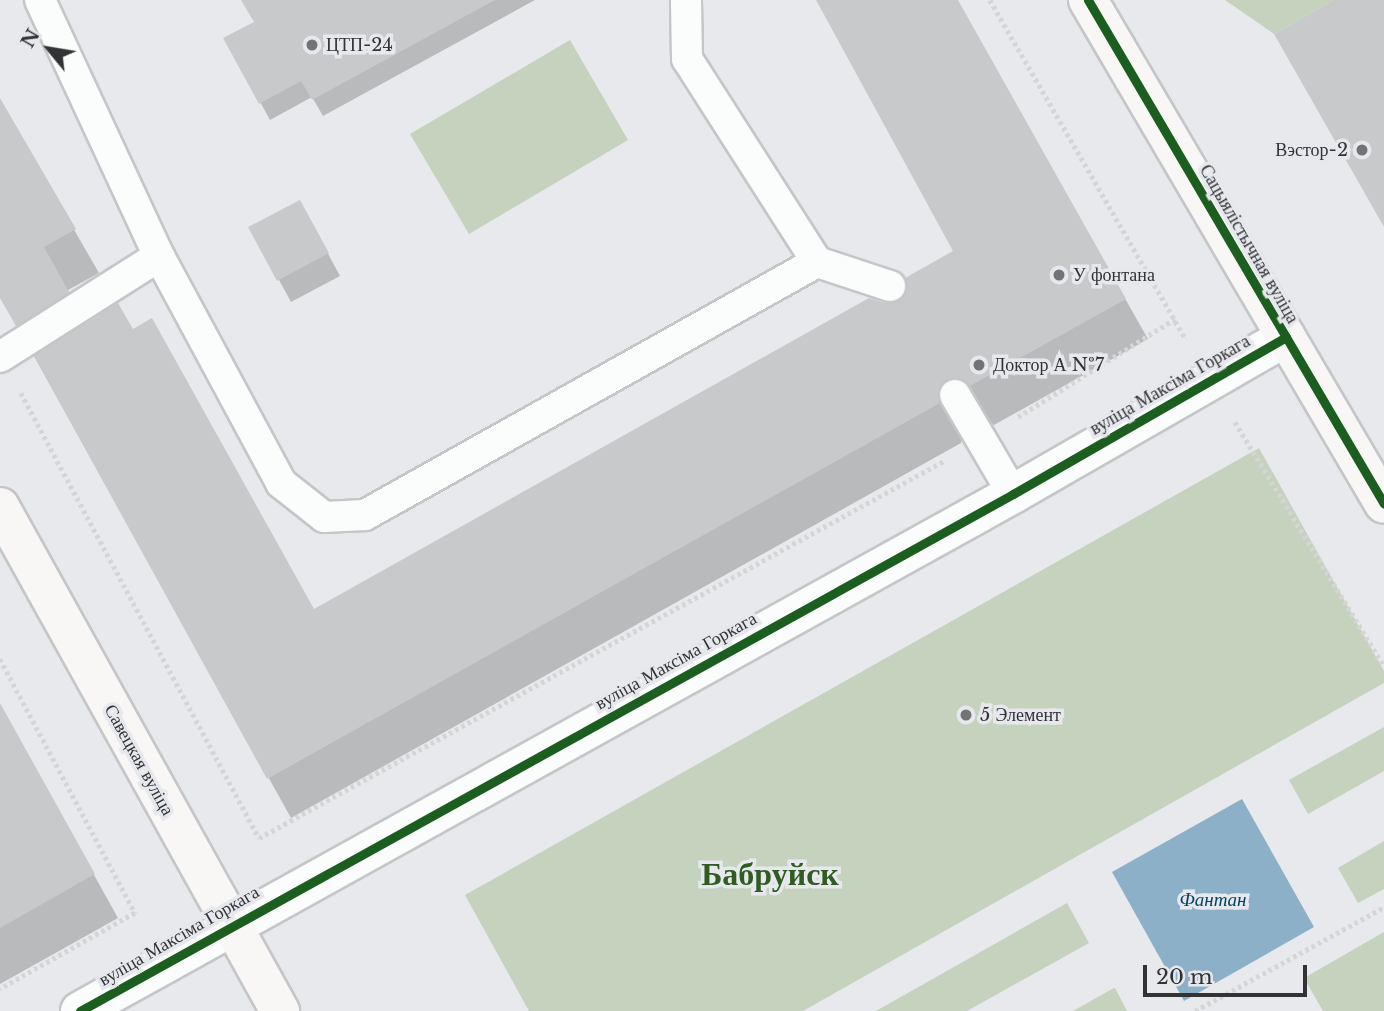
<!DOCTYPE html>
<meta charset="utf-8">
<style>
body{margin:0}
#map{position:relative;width:1384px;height:1011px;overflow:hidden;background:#e7e9ec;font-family:"Libre Baskerville",serif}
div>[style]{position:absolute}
.green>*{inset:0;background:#c4d2be}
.water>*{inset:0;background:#8cb0c8}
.shadow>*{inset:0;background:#0003}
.building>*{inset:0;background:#c8c9ca}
.path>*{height:4.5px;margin-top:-2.25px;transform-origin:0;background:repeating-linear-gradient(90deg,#d5d5d6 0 3.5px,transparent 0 7px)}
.roads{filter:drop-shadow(2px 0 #c4c6c8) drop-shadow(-2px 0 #c4c6c8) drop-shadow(0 2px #c4c6c8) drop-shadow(0 -2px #c4c6c8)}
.lane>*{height:30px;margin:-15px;padding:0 15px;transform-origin:15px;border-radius:15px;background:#fbfcfc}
.street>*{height:38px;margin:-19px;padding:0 19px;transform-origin:19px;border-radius:19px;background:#fbfcfc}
.secondary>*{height:38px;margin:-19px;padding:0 19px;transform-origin:19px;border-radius:19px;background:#f8f7f6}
.cycleway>*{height:9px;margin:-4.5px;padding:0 4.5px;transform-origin:4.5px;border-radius:4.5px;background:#1b5e20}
.dots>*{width:19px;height:19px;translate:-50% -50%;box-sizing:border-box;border:4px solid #e6e8ed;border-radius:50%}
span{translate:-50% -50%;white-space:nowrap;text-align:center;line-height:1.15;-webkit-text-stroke:7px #e6e8ed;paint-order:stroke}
.poi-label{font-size:18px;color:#323335}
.left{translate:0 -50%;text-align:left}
.right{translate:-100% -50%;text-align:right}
.street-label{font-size:18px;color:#323335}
.water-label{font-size:19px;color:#004465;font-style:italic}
.town-label{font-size:32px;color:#305b21;font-weight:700}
.north{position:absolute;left:14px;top:14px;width:70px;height:70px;-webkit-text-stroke:5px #e6e8ed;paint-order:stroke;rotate:300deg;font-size:19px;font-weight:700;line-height:28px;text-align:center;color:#323335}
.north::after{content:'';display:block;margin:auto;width:24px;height:32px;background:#323335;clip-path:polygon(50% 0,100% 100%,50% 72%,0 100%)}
.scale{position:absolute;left:1143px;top:965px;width:164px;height:32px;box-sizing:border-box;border:4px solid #323335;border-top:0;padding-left:9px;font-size:21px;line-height:24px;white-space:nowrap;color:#323335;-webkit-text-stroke:5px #e6e8ed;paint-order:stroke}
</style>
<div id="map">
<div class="green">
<div style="clip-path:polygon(1225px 0,1334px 0,1274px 34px)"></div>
<div style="clip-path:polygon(570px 40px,628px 140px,469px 234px,410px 134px)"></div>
<div style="clip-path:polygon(1259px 448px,1384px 671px,1384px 683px,803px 1011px,529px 1011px,465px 895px)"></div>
<div style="clip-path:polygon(1384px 727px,1384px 771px,1308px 814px,1289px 780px)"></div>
<div style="clip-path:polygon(1384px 841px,1384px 889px,1358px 903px,1338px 868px)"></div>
<div style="clip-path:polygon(1067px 903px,1089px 943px,967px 1011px,876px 1011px)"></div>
<div style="clip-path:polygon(1384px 932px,1384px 1011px,1323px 1011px,1304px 978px)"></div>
<div style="clip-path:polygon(1115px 988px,1127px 1011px,1073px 1011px,1114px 988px)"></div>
</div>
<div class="water">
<div style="clip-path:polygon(1242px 799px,1314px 927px,1184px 1001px,1112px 872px)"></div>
</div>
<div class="shadow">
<div style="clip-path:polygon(243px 0,535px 0,323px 116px,312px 97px,270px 120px,226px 39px,256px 23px)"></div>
<div style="clip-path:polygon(818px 0,956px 0,1148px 339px,994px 425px,987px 419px,970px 419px,961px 427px,961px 443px,291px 818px,0 295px,0 101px,99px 273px,68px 290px,86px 325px,133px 331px,314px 611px,885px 305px,902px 301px,956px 252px)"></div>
<div style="clip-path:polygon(312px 224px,340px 276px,291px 302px,251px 228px)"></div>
<div style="clip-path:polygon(0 706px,118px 918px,0 984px)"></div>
</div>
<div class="building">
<div style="clip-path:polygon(241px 0,495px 0,312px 100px,301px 81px,259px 104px,223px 38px,254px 22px)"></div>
<div style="clip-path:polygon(816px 0,958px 0,1126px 299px,970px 386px,963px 380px,947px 380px,940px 387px,940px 403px,267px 779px,34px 356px,118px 303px,133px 329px,152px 318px,314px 609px,869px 298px,885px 303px,901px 299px,907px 291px,905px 278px,953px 251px)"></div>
<div style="clip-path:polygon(1334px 0,1384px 0,1384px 227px,1274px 34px)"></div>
<div style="clip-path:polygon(0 98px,76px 229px,44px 247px,69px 292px,16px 326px,0 298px)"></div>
<div style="clip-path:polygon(300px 200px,329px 253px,277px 281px,248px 227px)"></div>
<div style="clip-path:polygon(0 703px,95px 874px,0 928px)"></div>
</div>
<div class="path">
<div style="left:990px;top:0;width:392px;rotate:60deg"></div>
<div style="left:21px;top:393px;width:505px;rotate:61.86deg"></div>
<div style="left:259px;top:838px;width:782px;rotate:-28.83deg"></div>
<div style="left:1018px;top:417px;width:185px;rotate:-32deg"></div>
<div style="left:1235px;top:422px;width:286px;rotate:58.6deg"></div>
<div style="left:0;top:659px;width:288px;rotate:62deg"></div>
<div style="left:135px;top:913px;width:155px;rotate:150.6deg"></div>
<div style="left:1195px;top:1011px;width:216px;rotate:-28.8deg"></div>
</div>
<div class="roads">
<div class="lane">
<div style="left:40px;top:0;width:282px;rotate:65.1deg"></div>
<div style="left:159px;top:256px;width:258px;rotate:61.7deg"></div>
<div style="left:281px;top:483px;width:55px;rotate:38.3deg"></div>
<div style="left:324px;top:517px;width:41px;rotate:-2.8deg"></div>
<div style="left:365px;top:515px;width:518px;rotate:-29.24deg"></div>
<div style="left:817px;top:262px;width:241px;rotate:-122.6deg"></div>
<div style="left:687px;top:59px;width:59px;rotate:-91deg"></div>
<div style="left:817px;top:262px;width:77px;rotate:18.2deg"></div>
<div style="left:0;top:357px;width:188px;rotate:-32.4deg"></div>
<div style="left:955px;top:395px;width:115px;rotate:59.6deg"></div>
</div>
<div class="street">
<div style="left:80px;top:1011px;width:1067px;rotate:-28.99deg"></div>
<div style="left:1013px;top:494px;width:315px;rotate:-29.9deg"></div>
</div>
<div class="secondary">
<div style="left:1088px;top:0;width:584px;rotate:59.57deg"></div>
<div style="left:0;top:507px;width:577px;rotate:60.95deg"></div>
</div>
</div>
<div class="cycleway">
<div style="left:1088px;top:0;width:584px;rotate:59.57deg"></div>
<div style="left:80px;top:1011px;width:1067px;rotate:-28.99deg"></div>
<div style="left:1013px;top:494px;width:315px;rotate:-29.9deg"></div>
</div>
<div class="dots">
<div style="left:312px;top:45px;background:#717375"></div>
<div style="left:1362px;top:150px;background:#717375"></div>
<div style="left:1059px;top:275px;background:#717375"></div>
<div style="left:979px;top:365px;background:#717375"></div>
<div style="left:966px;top:715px;background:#717375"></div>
</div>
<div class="poi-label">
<span class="left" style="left:326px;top:45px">ЦТП-24</span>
<span class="right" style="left:1348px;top:150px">Вэстор-2</span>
<span class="left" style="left:1073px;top:275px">У фонтана</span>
<span class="left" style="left:993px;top:365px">Доктор А №7</span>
<span class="left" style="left:980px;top:715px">5 Элемент</span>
</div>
<div class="street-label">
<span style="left:1249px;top:244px;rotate:60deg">Сацыялістычная вуліца</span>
<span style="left:1170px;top:385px;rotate:-30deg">вуліца Максіма Горкага</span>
<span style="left:676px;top:661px;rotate:-29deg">вуліца Максіма Горкага</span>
<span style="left:139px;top:760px;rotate:61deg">Савецкая вуліца</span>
<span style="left:179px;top:936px;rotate:-30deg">вуліца Максіма Горкага</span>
</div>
<div class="water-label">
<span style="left:1213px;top:900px">Фантан</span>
</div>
<div class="town-label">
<span style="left:770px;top:874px">Бабруйск</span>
</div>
<div class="north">N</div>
<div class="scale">20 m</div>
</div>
